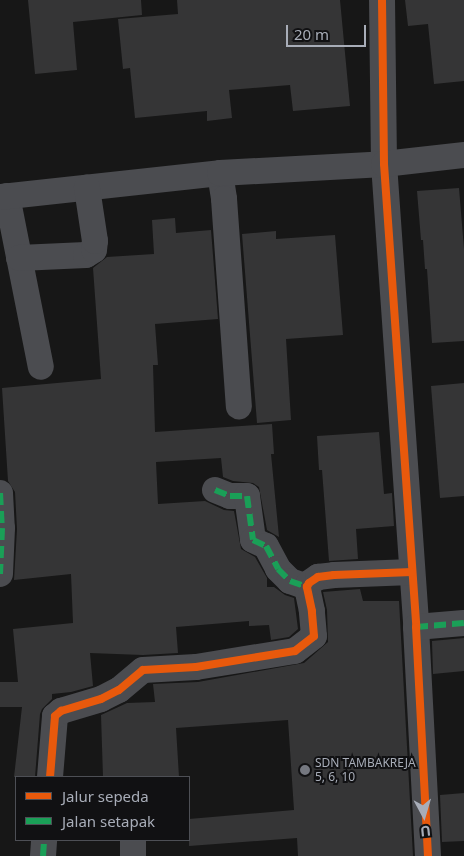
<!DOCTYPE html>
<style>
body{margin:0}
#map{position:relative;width:464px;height:856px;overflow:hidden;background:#171717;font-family:"Noto Sans",sans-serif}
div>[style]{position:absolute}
.building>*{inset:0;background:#353536}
.minor>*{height:26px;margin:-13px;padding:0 13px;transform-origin:13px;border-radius:13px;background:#4b4c50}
.quiet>*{height:6px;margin-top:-3px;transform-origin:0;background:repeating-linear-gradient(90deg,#1a9f57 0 12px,transparent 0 18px)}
.cycleway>*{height:8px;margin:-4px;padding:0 4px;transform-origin:4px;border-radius:4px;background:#e8590c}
.dots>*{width:14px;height:14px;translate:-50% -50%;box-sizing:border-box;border:2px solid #111113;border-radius:50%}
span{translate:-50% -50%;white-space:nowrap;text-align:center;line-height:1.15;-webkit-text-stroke:4px #111113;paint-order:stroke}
.poi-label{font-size:12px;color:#a8adb8}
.left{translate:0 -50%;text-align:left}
.legend{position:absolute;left:15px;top:776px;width:175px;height:65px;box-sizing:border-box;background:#111113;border:1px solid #4d4f55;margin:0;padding:6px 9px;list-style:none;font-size:15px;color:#a8adb8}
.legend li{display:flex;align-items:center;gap:10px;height:25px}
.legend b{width:25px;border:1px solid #4d4f55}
.north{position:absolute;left:399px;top:791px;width:50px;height:50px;-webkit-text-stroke:4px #111113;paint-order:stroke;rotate:174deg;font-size:14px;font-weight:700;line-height:20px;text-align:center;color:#a8adb8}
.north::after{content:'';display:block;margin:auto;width:18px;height:22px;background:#a8adb8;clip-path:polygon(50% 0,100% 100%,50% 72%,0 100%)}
.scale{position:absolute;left:286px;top:25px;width:80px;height:22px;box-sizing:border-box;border:2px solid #a8adb8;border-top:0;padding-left:6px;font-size:15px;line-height:18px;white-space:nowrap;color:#a8adb8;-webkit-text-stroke:4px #111113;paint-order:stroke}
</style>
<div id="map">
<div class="building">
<div style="clip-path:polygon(28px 0,141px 0,142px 15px,73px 22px,77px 70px,35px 74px)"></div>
<div style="clip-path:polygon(177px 0,340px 0,350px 106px,293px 111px,290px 85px,229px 90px,232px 118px,207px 121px,207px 111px,135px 118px,130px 68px,123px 69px,118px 19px,178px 14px)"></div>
<div style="clip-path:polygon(405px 0,464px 0,464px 81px,434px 84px,428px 24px,408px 26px)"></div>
<div style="clip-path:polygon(459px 188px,464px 249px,464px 341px,432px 343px,427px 269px,425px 269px,423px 240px,421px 240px,417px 191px)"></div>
<div style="clip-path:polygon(175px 218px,176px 233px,211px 230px,218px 319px,155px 324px,158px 365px,153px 365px,155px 432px,272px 424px,274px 454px,271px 454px,279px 537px,267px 530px,259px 487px,253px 483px,233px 481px,223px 477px,221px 458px,156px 462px,158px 504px,205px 501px,224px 510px,234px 511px,241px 549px,255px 557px,267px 578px,267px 587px,274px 587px,285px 595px,294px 598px,298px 629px,289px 637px,271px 640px,269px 625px,249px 626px,249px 621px,176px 627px,178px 653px,143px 655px,90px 653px,93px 686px,71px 692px,52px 694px,52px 699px,42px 709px,40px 714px,35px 777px,14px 777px,22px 707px,0 707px,0 682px,18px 682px,13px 629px,73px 623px,71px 574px,14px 580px,17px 529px,15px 492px,8px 481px,2px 388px,101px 379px,93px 268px,107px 257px,154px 254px,152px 220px)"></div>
<div style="clip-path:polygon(276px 231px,276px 239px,335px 235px,343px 335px,286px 339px,291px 420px,257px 423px,242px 234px)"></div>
<div style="clip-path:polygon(464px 383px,464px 496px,440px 498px,431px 386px)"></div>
<div style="clip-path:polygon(379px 432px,384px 494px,392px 493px,394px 526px,356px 529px,358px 559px,329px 561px,322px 470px,319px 470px,317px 436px)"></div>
<div style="clip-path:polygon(360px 589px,363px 601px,399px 601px,413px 856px,298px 856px,297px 838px,189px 846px,189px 819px,294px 810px,288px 720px,176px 728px,179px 777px,103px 777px,101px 715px,127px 703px,155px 702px,153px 684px,198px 682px,304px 663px,328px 642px,327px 610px,323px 592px)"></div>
<div style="clip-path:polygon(464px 638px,464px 671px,433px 674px,432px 641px)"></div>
<div style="clip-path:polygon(464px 793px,464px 841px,442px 842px,440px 795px)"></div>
</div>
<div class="minor">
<div style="left:382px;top:0;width:164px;rotate:89.3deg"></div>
<div style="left:384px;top:164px;width:464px;rotate:86deg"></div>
<div style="left:416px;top:627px;width:229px;rotate:87deg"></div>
<div style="left:220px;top:173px;width:26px;rotate:81deg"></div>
<div style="left:224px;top:199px;width:208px;rotate:85.9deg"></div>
<div style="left:7px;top:196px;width:174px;rotate:78.8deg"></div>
<div style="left:0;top:197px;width:221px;rotate:-6.2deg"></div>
<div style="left:220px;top:173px;width:164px;rotate:-3.1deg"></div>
<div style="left:384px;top:164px;width:81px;rotate:-6.4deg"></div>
<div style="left:19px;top:258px;width:67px;rotate:-2.6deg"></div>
<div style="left:86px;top:255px;width:9px;rotate:-32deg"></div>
<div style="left:94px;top:250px;width:9px;rotate:-84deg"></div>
<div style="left:95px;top:241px;width:54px;rotate:-98.6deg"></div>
<div style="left:215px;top:490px;width:16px;rotate:22deg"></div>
<div style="left:230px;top:496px;width:17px"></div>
<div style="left:247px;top:496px;width:44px;rotate:82.2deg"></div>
<div style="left:253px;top:540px;width:14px;rotate:25deg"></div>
<div style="left:266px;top:546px;width:26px;rotate:62deg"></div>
<div style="left:278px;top:569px;width:17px;rotate:45deg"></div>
<div style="left:290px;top:581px;width:18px;rotate:19deg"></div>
<div style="left:0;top:493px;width:35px;rotate:87deg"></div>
<div style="left:2px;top:528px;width:46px;rotate:92.5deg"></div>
<div style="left:416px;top:627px;width:48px;rotate:-4.8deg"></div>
<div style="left:50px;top:777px;width:61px;rotate:-85.3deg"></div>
<div style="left:55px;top:716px;width:8px;rotate:-40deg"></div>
<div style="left:61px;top:711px;width:42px;rotate:-16.7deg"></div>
<div style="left:101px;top:699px;width:20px;rotate:-27deg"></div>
<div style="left:119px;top:690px;width:31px;rotate:-40deg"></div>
<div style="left:143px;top:670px;width:53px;rotate:-3.2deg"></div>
<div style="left:196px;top:667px;width:100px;rotate:-9.2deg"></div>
<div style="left:295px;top:651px;width:24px;rotate:-38deg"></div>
<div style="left:314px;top:636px;width:25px;rotate:-95deg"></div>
<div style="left:312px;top:611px;width:25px;rotate:-102deg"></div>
<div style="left:307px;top:587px;width:4px;rotate:-63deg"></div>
<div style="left:309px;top:583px;width:11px;rotate:-34deg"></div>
<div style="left:318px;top:577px;width:16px;rotate:-7deg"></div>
<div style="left:334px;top:575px;width:78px;rotate:-2.2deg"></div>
<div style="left:43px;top:856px;width:16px;rotate:-86deg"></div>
<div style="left:133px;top:856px;width:16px;rotate:-90deg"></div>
</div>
<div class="quiet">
<div style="left:215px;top:490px;width:16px;rotate:22deg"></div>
<div style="left:230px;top:496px;width:17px"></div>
<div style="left:247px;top:496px;width:44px;rotate:82.2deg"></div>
<div style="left:253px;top:540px;width:14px;rotate:25deg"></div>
<div style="left:266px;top:546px;width:26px;rotate:62deg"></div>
<div style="left:278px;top:569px;width:17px;rotate:45deg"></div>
<div style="left:290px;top:581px;width:18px;rotate:19deg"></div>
<div style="left:0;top:493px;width:35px;rotate:87deg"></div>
<div style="left:2px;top:528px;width:46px;rotate:92.5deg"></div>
<div style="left:416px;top:627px;width:48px;rotate:-4.8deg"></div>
<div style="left:43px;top:856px;width:16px;rotate:-86deg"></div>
</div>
<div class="cycleway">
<div style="left:382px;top:0;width:164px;rotate:89.3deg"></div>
<div style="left:384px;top:164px;width:464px;rotate:86deg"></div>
<div style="left:416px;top:627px;width:229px;rotate:87deg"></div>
<div style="left:50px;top:777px;width:61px;rotate:-85.3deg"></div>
<div style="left:55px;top:716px;width:8px;rotate:-40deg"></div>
<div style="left:61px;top:711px;width:42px;rotate:-16.7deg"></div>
<div style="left:101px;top:699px;width:20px;rotate:-27deg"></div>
<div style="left:119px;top:690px;width:31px;rotate:-40deg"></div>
<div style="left:143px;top:670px;width:53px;rotate:-3.2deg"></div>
<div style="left:196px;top:667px;width:100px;rotate:-9.2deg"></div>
<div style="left:295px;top:651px;width:24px;rotate:-38deg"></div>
<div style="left:314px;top:636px;width:25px;rotate:-95deg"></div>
<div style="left:312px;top:611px;width:25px;rotate:-102deg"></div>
<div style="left:307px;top:587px;width:4px;rotate:-63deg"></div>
<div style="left:309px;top:583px;width:11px;rotate:-34deg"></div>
<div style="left:318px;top:577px;width:16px;rotate:-7deg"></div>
<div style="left:334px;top:575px;width:78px;rotate:-2.2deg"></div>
</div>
<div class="dots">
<div style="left:305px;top:770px;background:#757880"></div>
</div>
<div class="poi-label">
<span class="left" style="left:315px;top:770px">SDN TAMBAKREJA<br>5, 6, 10</span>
</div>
<ul class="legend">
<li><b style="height:6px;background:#e8590c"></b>Jalur sepeda</li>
<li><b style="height:6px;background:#1a9f57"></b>Jalan setapak</li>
</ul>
<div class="north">U</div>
<div class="scale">20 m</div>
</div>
